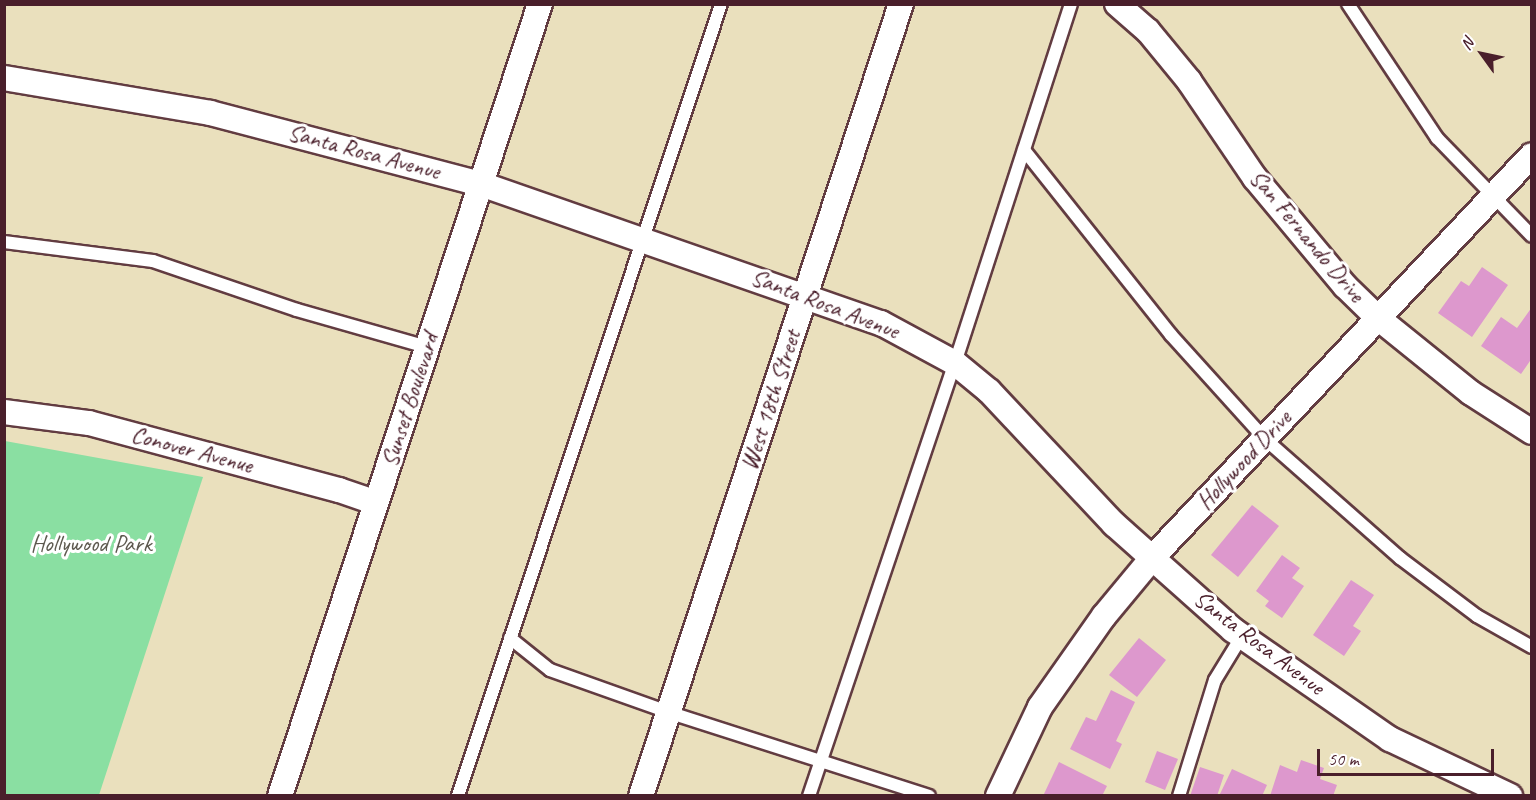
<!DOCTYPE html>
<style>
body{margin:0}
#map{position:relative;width:1536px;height:800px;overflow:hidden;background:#eae0bd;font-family:Caveat,sans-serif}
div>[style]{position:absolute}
.green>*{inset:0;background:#8adfa2}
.building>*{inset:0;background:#dd98cd}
.roads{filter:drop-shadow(2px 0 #623c41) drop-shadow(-2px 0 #623c41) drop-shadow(0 2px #623c41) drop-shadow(0 -2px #623c41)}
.service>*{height:12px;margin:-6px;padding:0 6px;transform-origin:6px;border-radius:6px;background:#fff}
.minor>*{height:24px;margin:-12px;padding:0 12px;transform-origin:12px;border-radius:12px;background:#fff}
span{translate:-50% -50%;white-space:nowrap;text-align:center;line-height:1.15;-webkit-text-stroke:6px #fff;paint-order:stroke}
.street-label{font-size:24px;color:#4a1f2b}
.park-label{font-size:24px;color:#5d594f}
.frame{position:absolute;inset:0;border:6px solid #4a1f2b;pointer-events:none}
.north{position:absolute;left:1452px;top:24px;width:60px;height:60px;-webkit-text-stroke:4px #fff;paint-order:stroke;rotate:303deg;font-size:16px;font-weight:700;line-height:24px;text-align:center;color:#4a1f2b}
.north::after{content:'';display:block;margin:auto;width:21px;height:27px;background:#4a1f2b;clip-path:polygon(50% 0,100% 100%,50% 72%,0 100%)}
.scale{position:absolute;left:1317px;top:749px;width:177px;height:27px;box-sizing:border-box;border:3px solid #4a1f2b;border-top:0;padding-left:8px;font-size:18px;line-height:21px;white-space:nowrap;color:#4a1f2b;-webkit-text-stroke:4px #fff;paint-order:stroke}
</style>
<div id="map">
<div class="green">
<div style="clip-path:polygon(5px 441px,203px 477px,99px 795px,5px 795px)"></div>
</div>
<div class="building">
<div style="clip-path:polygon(1482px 267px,1508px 285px,1472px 337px,1438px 313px,1461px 281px,1469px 286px)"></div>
<div style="clip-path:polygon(1532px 307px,1532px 358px,1521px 374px,1481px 346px,1501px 317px,1517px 328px)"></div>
<div style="clip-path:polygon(1252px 505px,1279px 526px,1238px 577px,1211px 555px)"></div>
<div style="clip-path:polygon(1282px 555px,1300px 568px,1292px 578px,1304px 586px,1282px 618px,1265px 606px,1269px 601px,1256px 591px)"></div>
<div style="clip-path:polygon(1351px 580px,1374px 595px,1353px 626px,1361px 631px,1344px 656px,1313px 635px)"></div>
<div style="clip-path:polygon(1139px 638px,1166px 660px,1137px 697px,1109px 675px)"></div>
<div style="clip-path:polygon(1111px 690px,1135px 702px,1116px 741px,1122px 744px,1110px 769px,1070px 749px,1086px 717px,1096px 721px)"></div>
<div style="clip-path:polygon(1157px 751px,1178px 759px,1165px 790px,1145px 782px)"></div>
<div style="clip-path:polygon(1301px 760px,1324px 768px,1320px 779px,1337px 785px,1333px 796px,1270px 796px,1280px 765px,1297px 772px)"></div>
<div style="clip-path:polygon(1059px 762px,1107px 786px,1102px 796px,1043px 796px)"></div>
<div style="clip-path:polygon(1200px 767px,1224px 775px,1217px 796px,1190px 796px)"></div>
<div style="clip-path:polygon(1232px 769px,1267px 785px,1262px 796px,1219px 796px)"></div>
</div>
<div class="roads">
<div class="service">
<div style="left:1348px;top:4px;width:161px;rotate:56.4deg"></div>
<div style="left:1437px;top:138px;width:136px;rotate:45.9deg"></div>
<div style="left:1024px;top:150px;width:236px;rotate:51.5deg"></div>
<div style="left:1171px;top:335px;width:140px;rotate:47.9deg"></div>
<div style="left:1265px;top:439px;width:180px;rotate:41.4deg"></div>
<div style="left:1400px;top:558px;width:96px;rotate:37deg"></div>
<div style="left:1477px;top:616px;width:63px;rotate:29.4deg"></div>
<div style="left:4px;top:242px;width:150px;rotate:7.3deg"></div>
<div style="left:153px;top:261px;width:152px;rotate:18.8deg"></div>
<div style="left:297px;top:310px;width:135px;rotate:15.9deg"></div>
<div style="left:510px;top:638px;width:51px;rotate:38.7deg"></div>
<div style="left:550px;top:670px;width:125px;rotate:19.6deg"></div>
<div style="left:668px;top:712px;width:274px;rotate:17.8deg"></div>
<div style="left:458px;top:796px;width:835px;rotate:-71.63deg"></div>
<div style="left:809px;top:796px;width:457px;rotate:-71.4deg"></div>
<div style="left:955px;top:363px;width:377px;rotate:-72.1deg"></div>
<div style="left:1179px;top:796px;width:121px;rotate:-72.8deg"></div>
<div style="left:1215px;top:680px;width:52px;rotate:-58.5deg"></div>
</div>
<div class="minor">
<div style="left:1117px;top:4px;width:41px;rotate:41.1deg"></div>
<div style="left:1148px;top:31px;width:65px;rotate:50.6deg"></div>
<div style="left:1189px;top:81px;width:117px;rotate:55.8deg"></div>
<div style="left:1255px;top:178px;width:141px;rotate:50.2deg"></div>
<div style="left:1345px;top:286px;width:46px;rotate:44.1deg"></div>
<div style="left:1378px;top:318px;width:119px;rotate:38.9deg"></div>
<div style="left:1471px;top:393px;width:72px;rotate:32.6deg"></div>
<div style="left:4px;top:78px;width:209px;rotate:9.6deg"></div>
<div style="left:210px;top:113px;width:280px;rotate:14.7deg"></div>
<div style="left:481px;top:184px;width:423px;rotate:19.2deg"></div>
<div style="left:881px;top:323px;width:84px;rotate:28.4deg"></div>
<div style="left:955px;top:363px;width:44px;rotate:39.5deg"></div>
<div style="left:989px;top:391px;width:183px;rotate:46.8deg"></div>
<div style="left:1114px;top:524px;width:159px;rotate:41.7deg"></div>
<div style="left:1233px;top:630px;width:191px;rotate:34.8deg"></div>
<div style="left:1390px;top:739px;width:133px;rotate:25.4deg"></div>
<div style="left:4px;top:412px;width:86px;rotate:7.4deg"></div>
<div style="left:89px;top:423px;width:259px;rotate:15deg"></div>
<div style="left:339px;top:490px;width:39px;rotate:19deg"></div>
<div style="left:280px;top:796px;width:834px;rotate:-71.83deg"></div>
<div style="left:641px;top:796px;width:834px;rotate:-71.83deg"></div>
<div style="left:998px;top:796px;width:98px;rotate:-64.7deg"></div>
<div style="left:1040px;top:707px;width:111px;rotate:-54.9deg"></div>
<div style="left:1104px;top:616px;width:77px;rotate:-50.3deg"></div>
<div style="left:1153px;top:557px;width:552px;rotate:-46.69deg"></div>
</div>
</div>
<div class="street-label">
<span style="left:364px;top:152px;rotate:15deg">Santa Rosa Avenue</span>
<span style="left:1307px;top:236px;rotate:50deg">San Fernando Drive</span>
<span style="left:825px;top:304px;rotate:21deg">Santa Rosa Avenue</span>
<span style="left:410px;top:400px;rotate:-72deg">Sunset Boulevard</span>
<span style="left:771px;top:400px;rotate:-72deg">West 18th Street</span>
<span style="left:192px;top:450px;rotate:15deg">Conover Avenue</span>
<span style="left:1244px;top:460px;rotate:-47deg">Hollywood Drive</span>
<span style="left:1259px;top:643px;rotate:37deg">Santa Rosa Avenue</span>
</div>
<div class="park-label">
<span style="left:91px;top:544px">Hollywood Park</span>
</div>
<div class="frame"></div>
<div class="north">N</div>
<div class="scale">50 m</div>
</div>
